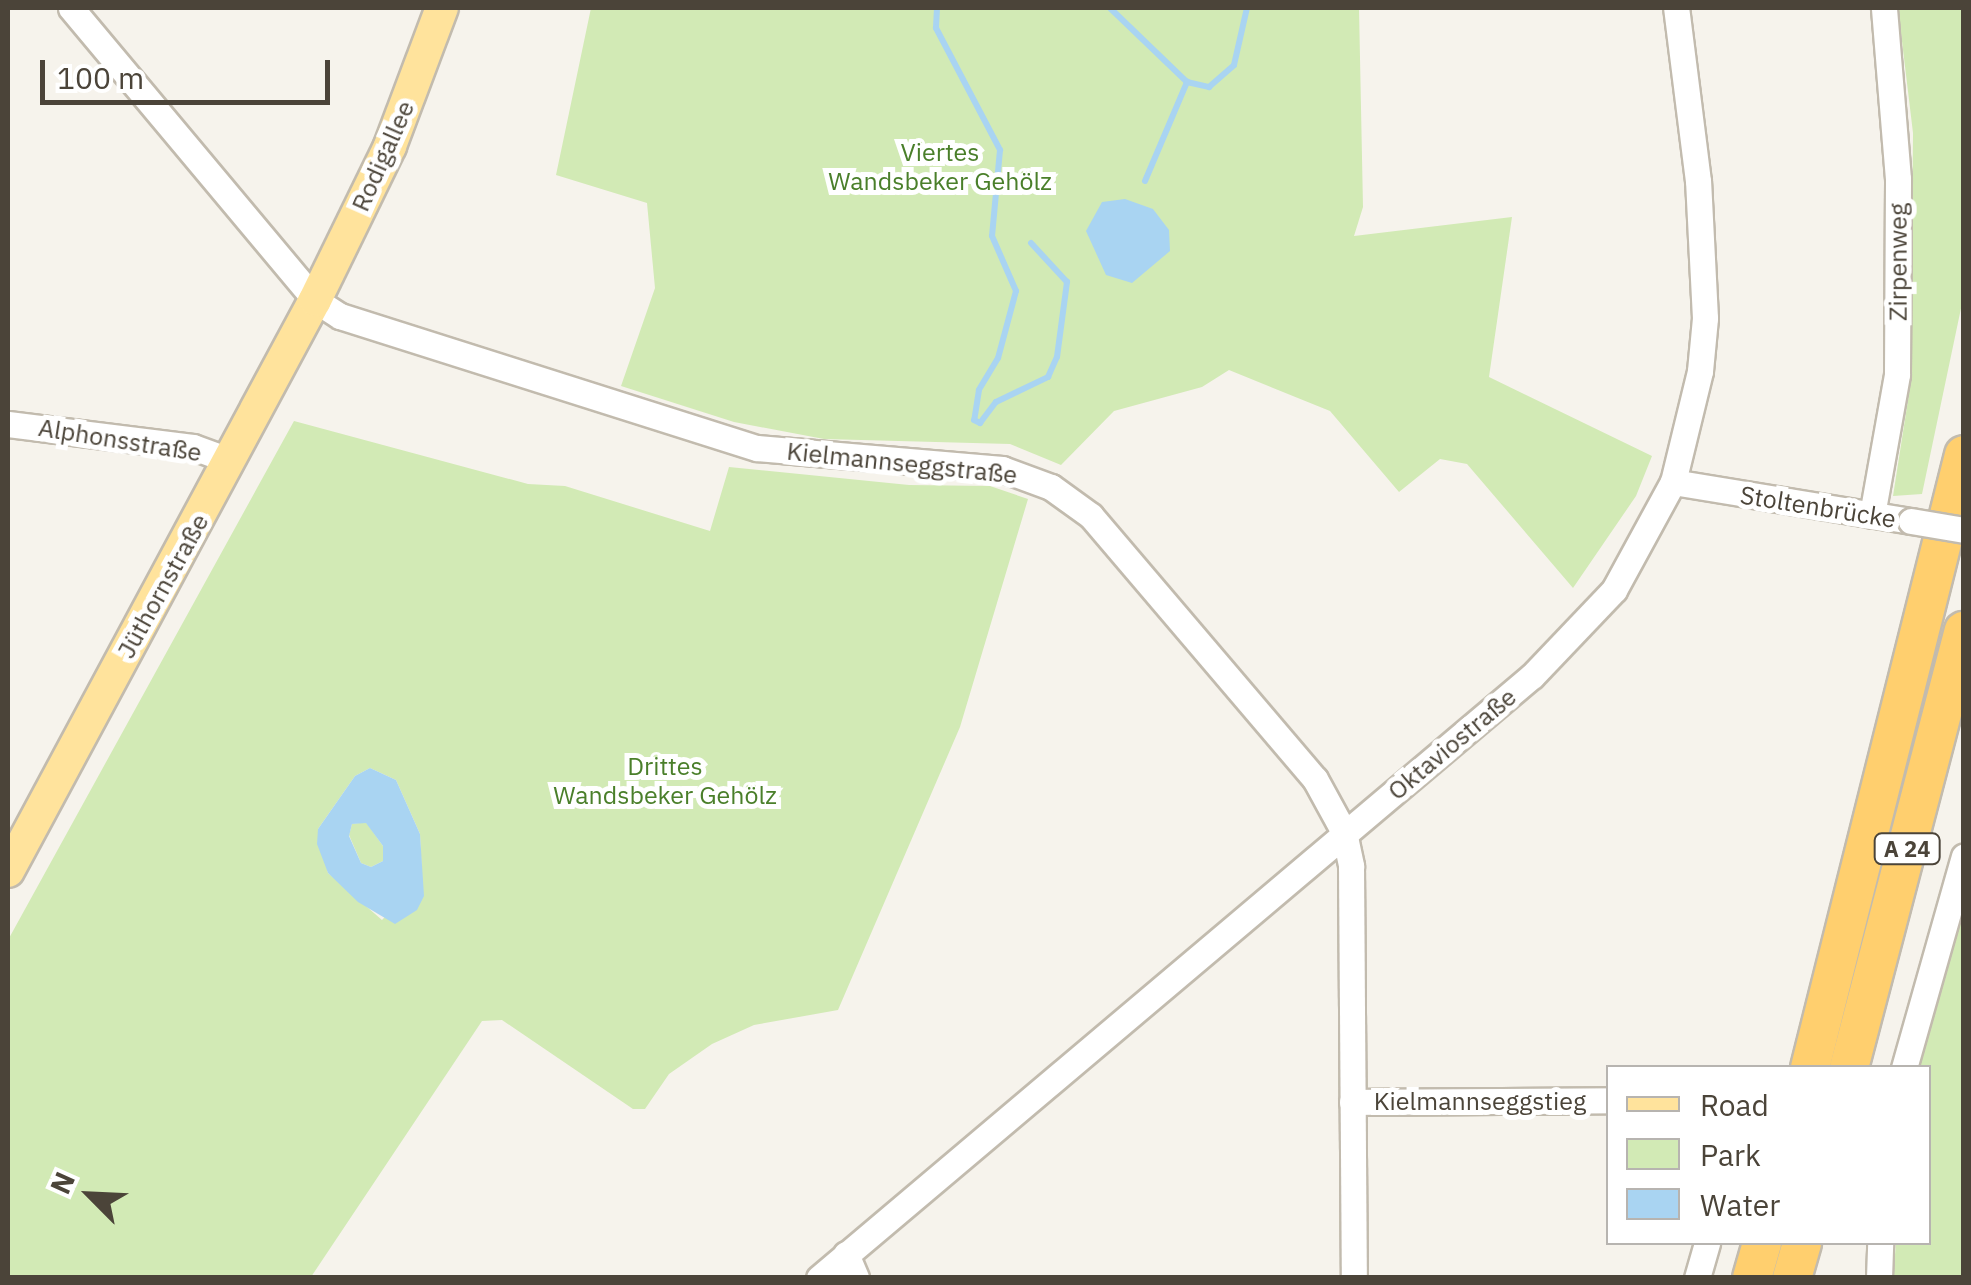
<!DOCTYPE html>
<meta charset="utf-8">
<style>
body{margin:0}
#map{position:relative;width:1971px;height:1285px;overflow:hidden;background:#f6f3ec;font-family:"IBM Plex Sans",sans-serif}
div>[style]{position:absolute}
.green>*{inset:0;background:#d2eab5}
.water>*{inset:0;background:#a9d4f2}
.stream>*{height:6px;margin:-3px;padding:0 3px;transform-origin:3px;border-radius:3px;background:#a9d4f2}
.roads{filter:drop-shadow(2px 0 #c2bbae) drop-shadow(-2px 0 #c2bbae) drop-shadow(0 2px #c2bbae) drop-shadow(0 -2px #c2bbae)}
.minor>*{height:25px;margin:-12.5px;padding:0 12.5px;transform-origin:12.5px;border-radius:12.5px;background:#fff}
.major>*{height:32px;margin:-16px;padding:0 16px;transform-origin:16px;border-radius:16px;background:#ffe39c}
.highway>*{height:38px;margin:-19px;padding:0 19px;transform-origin:19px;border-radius:19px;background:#ffcf6e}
.bridges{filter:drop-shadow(2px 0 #c2bbae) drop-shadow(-2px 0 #c2bbae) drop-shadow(0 2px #c2bbae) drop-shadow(0 -2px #c2bbae)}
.minor-bridge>*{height:25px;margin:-12.5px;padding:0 12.5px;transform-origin:12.5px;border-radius:12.5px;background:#fff}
span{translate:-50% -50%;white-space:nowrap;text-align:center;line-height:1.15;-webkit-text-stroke:10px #fff;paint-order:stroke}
.shield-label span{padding:2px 8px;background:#fff;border:2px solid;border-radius:8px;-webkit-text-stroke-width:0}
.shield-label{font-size:22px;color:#4b4439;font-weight:700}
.park-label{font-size:25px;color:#4a7f2a}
.street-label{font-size:25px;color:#4b4439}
.frame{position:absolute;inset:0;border:10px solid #4b4439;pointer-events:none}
.legend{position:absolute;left:1606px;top:1065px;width:325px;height:180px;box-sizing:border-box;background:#fff;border:2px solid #b7b4b0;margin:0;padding:12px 18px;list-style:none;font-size:30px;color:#4b4439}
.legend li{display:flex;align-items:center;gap:20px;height:50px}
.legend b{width:50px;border:2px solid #b7b4b0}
.north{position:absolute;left:40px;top:1145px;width:100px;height:100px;-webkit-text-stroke:8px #fff;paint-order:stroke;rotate:294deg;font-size:28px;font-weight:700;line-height:40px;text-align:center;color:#4b4439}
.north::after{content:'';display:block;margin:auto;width:35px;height:45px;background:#4b4439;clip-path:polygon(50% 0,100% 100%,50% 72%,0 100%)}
.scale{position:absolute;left:40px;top:60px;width:290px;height:45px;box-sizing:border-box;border:5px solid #4b4439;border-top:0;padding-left:12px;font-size:30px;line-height:35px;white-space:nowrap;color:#4b4439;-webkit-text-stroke:8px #fff;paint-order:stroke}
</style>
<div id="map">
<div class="green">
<div style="clip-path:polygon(591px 8px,1359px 8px,1363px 207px,1354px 236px,1512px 217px,1489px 377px,1652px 456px,1636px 496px,1573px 588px,1467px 464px,1440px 459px,1399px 492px,1330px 411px,1229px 370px,1202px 387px,1114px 411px,1061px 465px,1010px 444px,824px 439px,734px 422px,621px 386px,655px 288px,647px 203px,556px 175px)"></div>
<div style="clip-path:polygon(1898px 8px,1963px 8px,1964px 294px,1922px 494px,1893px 496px,1911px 381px,1913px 133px)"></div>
<div style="clip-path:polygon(evenodd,294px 421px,528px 484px,565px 486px,710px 531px,729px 467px,909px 485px,990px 486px,1028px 499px,960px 727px,838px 1010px,754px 1025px,712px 1044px,669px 1074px,645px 1109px,633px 1109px,502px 1020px,482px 1021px,311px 1277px,8px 1277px,8px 940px,294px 421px,370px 768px,396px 780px,420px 834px,422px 877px,382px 920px,328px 873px,318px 829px,355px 776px,370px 768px)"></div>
<div style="clip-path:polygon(366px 822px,383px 846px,383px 861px,371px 867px,361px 863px,349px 835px,352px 824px)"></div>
<div style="clip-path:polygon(1963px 875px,1963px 1277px,1893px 1278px,1896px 1243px,1928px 1242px,1928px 1068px,1912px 1067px)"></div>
</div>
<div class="water">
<div style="clip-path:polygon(1125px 199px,1153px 209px,1169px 230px,1170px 251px,1132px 283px,1106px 275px,1086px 231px,1102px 202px)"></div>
<div style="clip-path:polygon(evenodd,370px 768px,396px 780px,420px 834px,424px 896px,417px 910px,395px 924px,358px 902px,328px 873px,317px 844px,318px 829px,355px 776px,370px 768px,366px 823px,383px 846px,383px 861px,371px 867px,361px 863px,349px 836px,352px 824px,366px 823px)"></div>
</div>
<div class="stream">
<div style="left:937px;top:8px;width:20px;rotate:93deg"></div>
<div style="left:936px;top:28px;width:138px;rotate:62.3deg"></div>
<div style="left:1000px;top:150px;width:86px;rotate:95.3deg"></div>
<div style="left:992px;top:236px;width:60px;rotate:66.4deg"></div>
<div style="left:1016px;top:291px;width:69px;rotate:105deg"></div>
<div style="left:998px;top:358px;width:37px;rotate:121deg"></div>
<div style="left:979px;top:390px;width:30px;rotate:99deg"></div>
<div style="left:974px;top:420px;width:7px;rotate:27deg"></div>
<div style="left:980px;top:423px;width:26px;rotate:-53deg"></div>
<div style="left:996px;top:402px;width:58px;rotate:-25.7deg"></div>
<div style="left:1048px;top:377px;width:22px;rotate:-66deg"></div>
<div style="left:1057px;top:357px;width:76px;rotate:-82.4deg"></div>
<div style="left:1067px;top:282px;width:53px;rotate:-132.7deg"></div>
<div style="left:1110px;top:8px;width:107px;rotate:43.9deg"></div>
<div style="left:1187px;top:82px;width:23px;rotate:13deg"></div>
<div style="left:1209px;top:87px;width:33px;rotate:-41deg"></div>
<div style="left:1234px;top:65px;width:58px;rotate:-77.2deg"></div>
<div style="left:1145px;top:181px;width:108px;rotate:-67deg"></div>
</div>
<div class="roads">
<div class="minor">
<div style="left:71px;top:8px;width:381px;rotate:50.1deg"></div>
<div style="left:315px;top:300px;width:30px;rotate:33deg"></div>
<div style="left:340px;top:316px;width:437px;rotate:17.6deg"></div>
<div style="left:757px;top:448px;width:246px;rotate:4.9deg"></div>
<div style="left:1002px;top:469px;width:52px;rotate:20.2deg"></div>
<div style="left:1051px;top:487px;width:49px;rotate:35.9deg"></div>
<div style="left:1091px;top:516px;width:345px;rotate:49.6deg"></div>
<div style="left:1315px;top:779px;width:60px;rotate:61.3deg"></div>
<div style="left:1344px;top:832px;width:35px;rotate:78deg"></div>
<div style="left:1351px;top:866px;width:412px;rotate:89.6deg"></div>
<div style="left:8px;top:424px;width:186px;rotate:7.1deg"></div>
<div style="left:193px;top:447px;width:40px;rotate:20.2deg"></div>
<div style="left:1673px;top:482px;width:241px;rotate:9.3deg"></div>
<div style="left:1872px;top:515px;width:143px;rotate:-79.9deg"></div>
<div style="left:1897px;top:374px;width:195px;rotate:-89.7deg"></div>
<div style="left:1898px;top:179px;width:172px;rotate:-94.7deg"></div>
<div style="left:1904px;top:1068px;width:220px;rotate:-74.2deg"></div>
<div style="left:1352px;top:1102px;width:256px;rotate:-0.4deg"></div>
<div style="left:846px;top:1254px;width:26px;rotate:67deg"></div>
<div style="left:819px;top:1278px;width:933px;rotate:-40.18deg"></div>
<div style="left:1532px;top:676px;width:119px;rotate:-46.4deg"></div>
<div style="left:1614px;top:590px;width:123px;rotate:-61.4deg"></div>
<div style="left:1673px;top:482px;width:114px;rotate:-76.3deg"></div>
<div style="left:1700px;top:371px;width:53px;rotate:-84.6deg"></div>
<div style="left:1705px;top:318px;width:137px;rotate:-92.9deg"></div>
<div style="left:1698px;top:181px;width:174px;rotate:-97.2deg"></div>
<div style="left:1697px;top:1278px;width:37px;rotate:-74deg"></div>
<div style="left:1879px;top:1278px;width:36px;rotate:-88deg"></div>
</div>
<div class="major">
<div style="left:8px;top:871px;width:648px;rotate:-61.74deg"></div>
<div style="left:315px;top:300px;width:171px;rotate:-64deg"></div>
<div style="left:390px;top:146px;width:147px;rotate:-69.4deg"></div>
</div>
<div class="highway">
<div style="left:1810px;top:1068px;width:632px;rotate:-75.9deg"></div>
<div style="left:1849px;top:1068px;width:452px;rotate:-75.3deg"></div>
<div style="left:1752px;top:1278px;width:37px;rotate:-74deg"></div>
<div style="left:1792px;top:1278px;width:37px;rotate:-74deg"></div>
</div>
</div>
<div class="bridges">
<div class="minor-bridge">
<div style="left:1911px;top:521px;width:54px;rotate:9.6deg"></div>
</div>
</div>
<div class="shield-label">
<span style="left:1907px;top:849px">A 24</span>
</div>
<div class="park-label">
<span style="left:940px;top:167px">Viertes<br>Wandsbeker Gehölz</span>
<span style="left:665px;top:781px">Drittes<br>Wandsbeker Gehölz</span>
</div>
<div class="street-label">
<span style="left:383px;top:156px;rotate:-66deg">Rodigallee</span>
<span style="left:1898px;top:262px;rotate:-90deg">Zirpenweg</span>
<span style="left:120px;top:440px;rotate:9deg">Alphonsstraße</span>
<span style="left:902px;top:463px;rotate:6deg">Kielmannseggstraße</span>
<span style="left:1818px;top:507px;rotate:9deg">Stoltenbrücke</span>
<span style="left:163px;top:586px;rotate:-61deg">Jüthornstraße</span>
<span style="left:1452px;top:744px;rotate:-40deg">Oktaviostraße</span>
<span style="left:1480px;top:1101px">Kielmannseggstieg</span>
</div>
<div class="frame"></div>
<ul class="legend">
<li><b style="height:12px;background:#ffe39c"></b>Road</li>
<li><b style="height:28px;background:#d2eab5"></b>Park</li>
<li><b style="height:28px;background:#a9d4f2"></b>Water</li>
</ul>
<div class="north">N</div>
<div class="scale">100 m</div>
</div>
